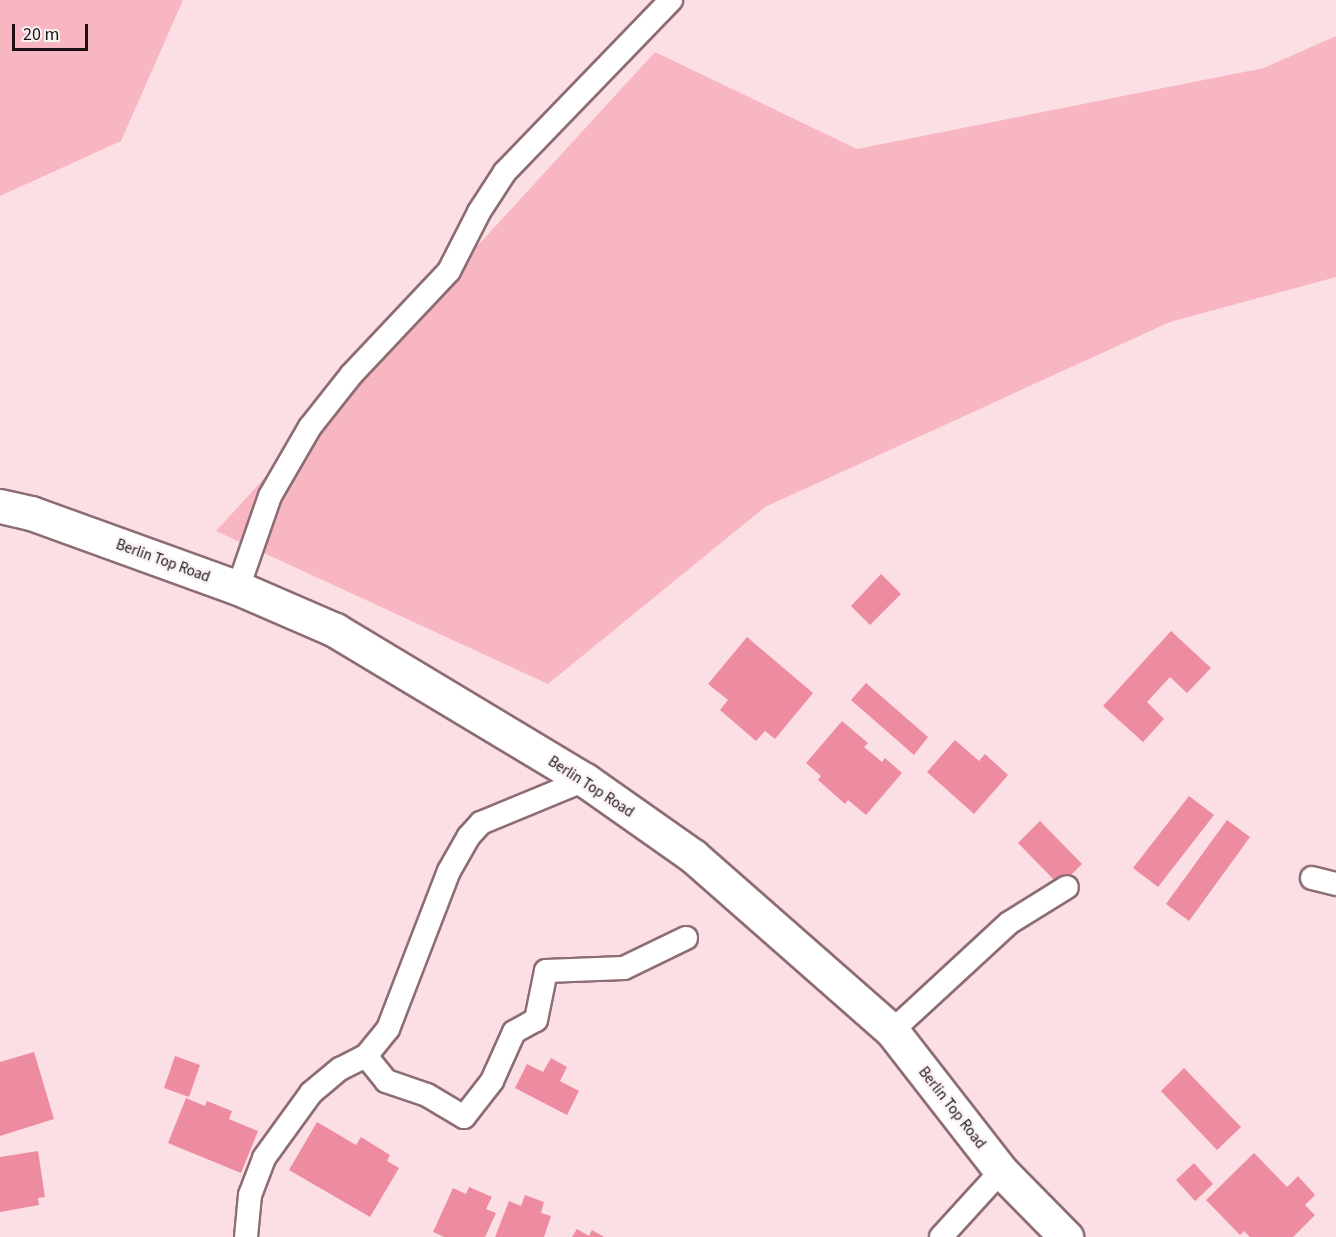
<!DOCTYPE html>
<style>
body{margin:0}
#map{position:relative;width:1336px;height:1237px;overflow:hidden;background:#fcdfe4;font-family:"Source Sans 3",sans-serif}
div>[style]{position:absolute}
.green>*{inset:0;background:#f8b6c3}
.building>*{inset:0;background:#ed8ba1}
.roads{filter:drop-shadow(2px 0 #8d6d73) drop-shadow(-2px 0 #8d6d73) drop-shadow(0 2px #8d6d73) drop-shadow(0 -2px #8d6d73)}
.street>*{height:22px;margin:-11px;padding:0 11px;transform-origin:11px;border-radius:11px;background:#fff}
.secondary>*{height:33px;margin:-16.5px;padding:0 16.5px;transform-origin:16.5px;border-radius:16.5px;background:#fff}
span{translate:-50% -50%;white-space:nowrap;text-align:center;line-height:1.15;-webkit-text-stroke:5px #faf3f4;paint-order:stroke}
.street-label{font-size:15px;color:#1c1013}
.scale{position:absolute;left:12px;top:24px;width:76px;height:27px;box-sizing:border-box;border:3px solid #1c1013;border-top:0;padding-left:8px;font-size:18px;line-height:21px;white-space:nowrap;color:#1c1013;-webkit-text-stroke:4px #faf3f4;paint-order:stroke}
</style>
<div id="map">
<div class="green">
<div style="clip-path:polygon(0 0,183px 0,121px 141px,0 196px)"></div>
<div style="clip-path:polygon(1336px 36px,1336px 277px,1170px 322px,765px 507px,548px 684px,216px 531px,655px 52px,857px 149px,1264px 68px)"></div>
</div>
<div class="building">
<div style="clip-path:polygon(881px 574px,901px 594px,870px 625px,851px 606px)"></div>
<div style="clip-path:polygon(1171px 631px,1211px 668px,1187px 693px,1170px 677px,1147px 702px,1164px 719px,1143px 742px,1103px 706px)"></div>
<div style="clip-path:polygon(747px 637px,813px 693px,775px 739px,765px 731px,756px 741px,720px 710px,728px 700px,708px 684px)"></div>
<div style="clip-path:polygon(866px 683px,928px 737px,914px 755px,851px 700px)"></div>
<div style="clip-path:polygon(842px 721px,868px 743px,864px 747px,882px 762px,885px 758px,902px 773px,866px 815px,848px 800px,845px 804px,818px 780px,821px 776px,806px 763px)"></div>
<div style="clip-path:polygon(955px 740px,979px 761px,985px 754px,1008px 775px,974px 814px,927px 772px)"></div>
<div style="clip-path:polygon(1189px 796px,1214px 815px,1158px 887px,1133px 868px)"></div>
<div style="clip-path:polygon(1227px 820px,1250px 837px,1189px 921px,1166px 904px)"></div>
<div style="clip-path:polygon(1040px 821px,1082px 864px,1060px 886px,1018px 843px)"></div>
<div style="clip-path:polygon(34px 1052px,54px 1119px,0 1136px,0 1062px)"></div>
<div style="clip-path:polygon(175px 1056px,200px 1065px,189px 1097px,164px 1088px)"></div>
<div style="clip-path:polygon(551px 1058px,567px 1067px,560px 1081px,579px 1091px,567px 1115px,515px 1088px,527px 1064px,543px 1072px)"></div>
<div style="clip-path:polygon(1184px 1068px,1241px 1127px,1217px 1150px,1161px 1091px)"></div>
<div style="clip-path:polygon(186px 1098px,205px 1106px,207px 1101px,232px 1111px,229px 1119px,258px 1131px,241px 1173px,168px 1143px)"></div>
<div style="clip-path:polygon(317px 1122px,356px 1145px,361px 1137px,390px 1155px,387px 1161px,399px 1168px,370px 1217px,289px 1170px)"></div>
<div style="clip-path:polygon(38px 1151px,45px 1197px,38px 1198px,39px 1205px,0 1212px,0 1157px)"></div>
<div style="clip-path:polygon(1254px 1153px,1287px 1187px,1298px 1176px,1315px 1195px,1305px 1205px,1315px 1215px,1293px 1237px,1250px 1237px,1244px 1231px,1240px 1235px,1206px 1200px)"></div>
<div style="clip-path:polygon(1194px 1163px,1213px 1184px,1195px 1201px,1176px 1180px)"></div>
<div style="clip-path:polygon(469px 1187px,492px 1197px,486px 1209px,496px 1213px,485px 1237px,444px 1237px,433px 1232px,453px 1188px,466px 1194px)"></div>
<div style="clip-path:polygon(525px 1195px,544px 1202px,541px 1213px,551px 1216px,544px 1237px,495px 1237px,509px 1201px,521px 1206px)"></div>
<div style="clip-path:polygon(577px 1229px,589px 1236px,592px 1230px,604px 1237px,572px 1237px)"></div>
</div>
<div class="roads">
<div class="street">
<div style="left:238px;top:588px;width:97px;rotate:-70.8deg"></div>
<div style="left:270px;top:496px;width:80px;rotate:-59.9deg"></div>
<div style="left:310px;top:427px;width:66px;rotate:-51.7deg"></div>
<div style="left:351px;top:375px;width:143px;rotate:-46.7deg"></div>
<div style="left:449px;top:271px;width:66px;rotate:-63deg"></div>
<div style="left:479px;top:212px;width:48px;rotate:-57deg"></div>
<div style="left:505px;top:172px;width:239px;rotate:-46deg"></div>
<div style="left:1312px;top:878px;width:25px;rotate:14deg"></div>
<div style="left:892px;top:1031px;width:159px;rotate:-42.7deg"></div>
<div style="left:1009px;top:923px;width:68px;rotate:-31.8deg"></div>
<div style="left:366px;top:1056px;width:32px;rotate:51deg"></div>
<div style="left:386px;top:1081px;width:43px;rotate:18.9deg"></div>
<div style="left:427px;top:1095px;width:43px;rotate:30.7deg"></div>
<div style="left:464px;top:1117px;width:46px;rotate:-52.1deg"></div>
<div style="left:492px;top:1081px;width:54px;rotate:-65.8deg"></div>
<div style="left:514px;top:1032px;width:25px;rotate:-29deg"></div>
<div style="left:536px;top:1020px;width:50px;rotate:-78.5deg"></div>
<div style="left:546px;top:971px;width:78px;rotate:-2.2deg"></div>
<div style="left:624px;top:968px;width:69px;rotate:-25.8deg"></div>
<div style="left:246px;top:1237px;width:42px;rotate:-84.6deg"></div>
<div style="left:250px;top:1195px;width:40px;rotate:-69deg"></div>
<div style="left:264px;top:1158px;width:80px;rotate:-54.1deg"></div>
<div style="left:311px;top:1093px;width:38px;rotate:-40deg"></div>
<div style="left:340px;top:1069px;width:29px;rotate:-27deg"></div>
<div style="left:366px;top:1056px;width:35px;rotate:-51deg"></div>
<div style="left:388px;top:1029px;width:169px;rotate:-68.9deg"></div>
<div style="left:449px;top:871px;width:40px;rotate:-60.3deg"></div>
<div style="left:469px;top:836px;width:18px;rotate:-47deg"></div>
<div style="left:481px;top:823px;width:113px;rotate:-22.5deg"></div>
<div style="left:941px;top:1237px;width:89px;rotate:-47.7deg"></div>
</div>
<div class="secondary">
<div style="left:0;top:506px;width:32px;rotate:13deg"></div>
<div style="left:31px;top:513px;width:220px;rotate:19.9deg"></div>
<div style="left:238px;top:588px;width:106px;rotate:23.4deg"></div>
<div style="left:335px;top:630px;width:292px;rotate:31deg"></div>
<div style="left:585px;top:780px;width:132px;rotate:35.1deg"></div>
<div style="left:693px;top:856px;width:265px;rotate:41.3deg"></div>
<div style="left:892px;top:1031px;width:177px;rotate:52.1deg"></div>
<div style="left:1001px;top:1171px;width:93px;rotate:45.4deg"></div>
</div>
</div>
<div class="street-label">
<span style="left:163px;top:561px;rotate:20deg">Berlin Top Road</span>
<span style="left:591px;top:787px;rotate:33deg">Berlin Top Road</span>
<span style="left:952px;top:1108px;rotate:52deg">Berlin Top Road</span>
</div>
<div class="scale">20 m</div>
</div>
